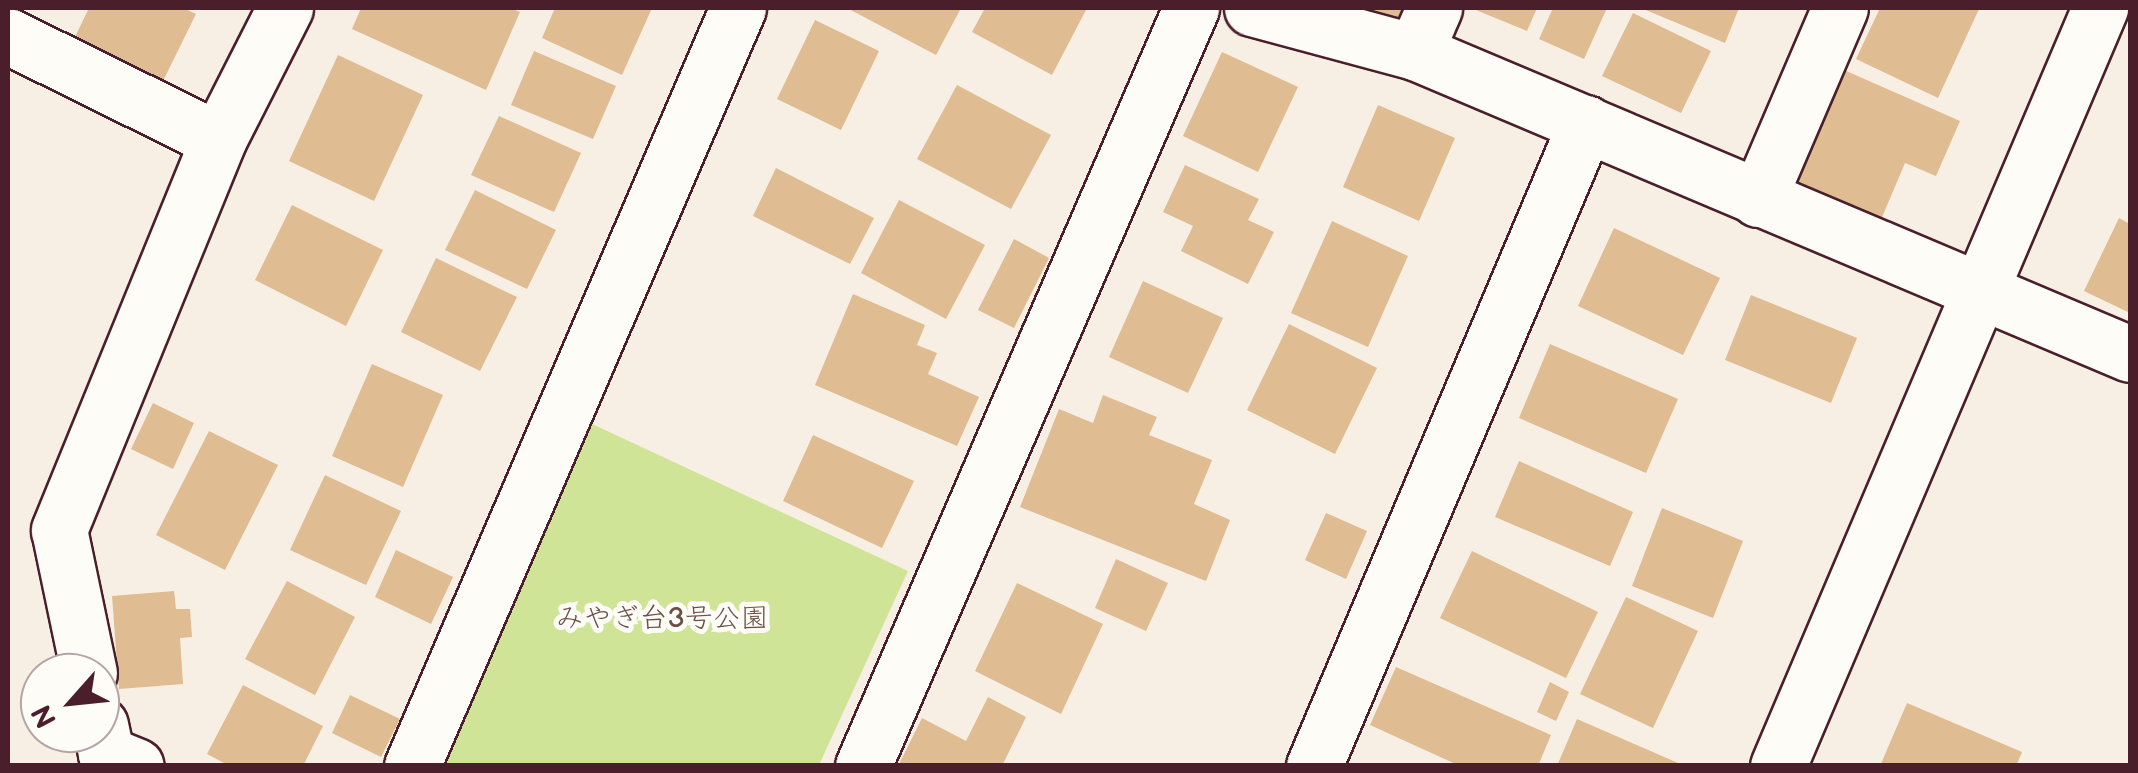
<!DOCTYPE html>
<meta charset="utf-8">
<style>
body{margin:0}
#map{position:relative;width:2138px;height:773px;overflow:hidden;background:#f7efe3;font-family:"Balsamiq Sans","Klee One",sans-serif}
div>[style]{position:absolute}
.green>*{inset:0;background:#d0e498}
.building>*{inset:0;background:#dfbc91}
.roads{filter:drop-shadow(2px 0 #4a1f2b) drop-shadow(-2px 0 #4a1f2b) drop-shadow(0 2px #4a1f2b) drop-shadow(0 -2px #4a1f2b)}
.street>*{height:55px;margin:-27.5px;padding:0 27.5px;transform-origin:27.5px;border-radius:27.5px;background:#fdfcf7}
.secondary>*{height:55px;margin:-27.5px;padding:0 27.5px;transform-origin:27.5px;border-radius:27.5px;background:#fdfcf7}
span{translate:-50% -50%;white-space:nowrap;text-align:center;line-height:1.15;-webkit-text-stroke:10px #fdfcf7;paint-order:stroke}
.park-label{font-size:28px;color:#6c5046}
.frame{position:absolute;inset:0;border:10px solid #4a1f2b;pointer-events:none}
.north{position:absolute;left:20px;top:653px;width:100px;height:100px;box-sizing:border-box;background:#fdfcf7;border:2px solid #b5a4a5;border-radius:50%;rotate:243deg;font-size:28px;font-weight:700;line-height:40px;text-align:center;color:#4a1f2b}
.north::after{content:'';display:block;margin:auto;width:35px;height:45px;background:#4a1f2b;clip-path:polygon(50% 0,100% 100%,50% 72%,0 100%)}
</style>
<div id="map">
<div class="green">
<div style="clip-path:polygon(590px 423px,908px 571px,819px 765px,438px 766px)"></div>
</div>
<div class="building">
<div style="clip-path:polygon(89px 8px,183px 8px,196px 14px,163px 81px,75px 37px)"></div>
<div style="clip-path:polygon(361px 8px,510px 8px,520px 12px,486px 90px,352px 29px)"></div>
<div style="clip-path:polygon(555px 8px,652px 8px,622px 75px,542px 38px)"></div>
<div style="clip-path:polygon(847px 8px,961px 8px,936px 55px)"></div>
<div style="clip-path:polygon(985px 8px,1087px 8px,1052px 75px,972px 32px)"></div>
<div style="clip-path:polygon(1334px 8px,1409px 8px,1396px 36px)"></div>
<div style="clip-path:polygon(1471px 8px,1537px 8px,1527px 31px)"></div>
<div style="clip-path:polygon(1553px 8px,1607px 8px,1584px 59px,1539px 39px)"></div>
<div style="clip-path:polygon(1641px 8px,1739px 8px,1725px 43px)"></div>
<div style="clip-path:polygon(1880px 8px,1979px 9px,1938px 98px,1856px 59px)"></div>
<div style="clip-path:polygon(1633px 13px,1711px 51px,1681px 113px,1602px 76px)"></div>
<div style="clip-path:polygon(815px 20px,879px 51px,841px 130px,777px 99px)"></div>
<div style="clip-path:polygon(534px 51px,616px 86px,593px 139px,511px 105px)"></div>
<div style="clip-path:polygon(1222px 52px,1298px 87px,1258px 172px,1183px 136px)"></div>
<div style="clip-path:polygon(338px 55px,423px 95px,374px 201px,289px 161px)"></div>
<div style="clip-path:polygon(1844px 70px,1960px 121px,1936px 176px,1905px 163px,1880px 222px,1793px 184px)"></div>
<div style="clip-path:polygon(957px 85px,1051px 135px,1011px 209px,917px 159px)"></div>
<div style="clip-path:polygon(1378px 105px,1455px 138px,1419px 221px,1343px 187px)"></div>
<div style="clip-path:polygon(499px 116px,581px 153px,554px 212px,471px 175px)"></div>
<div style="clip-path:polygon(1185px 165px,1259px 199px,1248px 220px,1274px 232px,1248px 284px,1181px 251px,1193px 226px,1163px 212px)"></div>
<div style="clip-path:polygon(776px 168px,874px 218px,850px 264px,753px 216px)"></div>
<div style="clip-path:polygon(475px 190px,556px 230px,527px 289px,445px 250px)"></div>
<div style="clip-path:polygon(899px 200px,985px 245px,946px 319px,861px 273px)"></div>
<div style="clip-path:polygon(292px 205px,383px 250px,346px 326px,255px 280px)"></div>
<div style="clip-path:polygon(2119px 218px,2130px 224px,2130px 313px,2084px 291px)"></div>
<div style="clip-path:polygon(1332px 221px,1408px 256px,1368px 347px,1291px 313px)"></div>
<div style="clip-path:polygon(1614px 228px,1720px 278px,1683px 355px,1578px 306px)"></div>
<div style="clip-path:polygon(1014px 239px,1049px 258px,1014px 328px,978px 310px)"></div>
<div style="clip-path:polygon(436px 258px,517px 297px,480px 371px,401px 332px)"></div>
<div style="clip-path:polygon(1143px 281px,1223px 318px,1188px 393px,1109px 357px)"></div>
<div style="clip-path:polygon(853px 294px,925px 325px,917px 345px,937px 353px,928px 374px,979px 397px,957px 446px,815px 385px)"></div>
<div style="clip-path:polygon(1751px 295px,1857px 338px,1831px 403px,1725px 360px)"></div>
<div style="clip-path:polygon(1289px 324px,1377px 368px,1335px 454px,1247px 410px)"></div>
<div style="clip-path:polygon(1550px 344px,1678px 399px,1646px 473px,1519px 418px)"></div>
<div style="clip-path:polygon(372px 364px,443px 395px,403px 487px,332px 456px)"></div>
<div style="clip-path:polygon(1103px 395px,1157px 417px,1149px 435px,1212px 460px,1194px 504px,1230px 520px,1206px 581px,1020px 507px,1059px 409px,1093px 423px)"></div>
<div style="clip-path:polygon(153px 403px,194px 423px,173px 469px,131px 449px)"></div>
<div style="clip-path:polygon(209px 431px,278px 465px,225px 570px,156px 535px)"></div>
<div style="clip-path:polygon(813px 435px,914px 481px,882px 548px,783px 501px)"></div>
<div style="clip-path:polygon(1519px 461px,1633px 512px,1610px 566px,1495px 517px)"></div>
<div style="clip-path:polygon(325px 475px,401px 511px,366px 585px,290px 550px)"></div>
<div style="clip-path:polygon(1662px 508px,1743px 541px,1713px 618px,1632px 586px)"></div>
<div style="clip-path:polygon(1326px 513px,1367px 531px,1346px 579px,1305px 560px)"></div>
<div style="clip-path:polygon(396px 550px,453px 577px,431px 624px,375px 597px)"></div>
<div style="clip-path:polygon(1472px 551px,1598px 612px,1566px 678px,1440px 618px)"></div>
<div style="clip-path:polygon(1116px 559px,1168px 583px,1146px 631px,1095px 608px)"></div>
<div style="clip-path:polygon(287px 581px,355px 617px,315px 695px,245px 659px)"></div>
<div style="clip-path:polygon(1017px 583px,1103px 624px,1061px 714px,975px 671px)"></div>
<div style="clip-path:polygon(174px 591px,176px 609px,190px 609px,192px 637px,180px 638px,183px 684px,119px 689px,112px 596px)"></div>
<div style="clip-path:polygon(1626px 597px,1698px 631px,1653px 728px,1580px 694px)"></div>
<div style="clip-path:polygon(1396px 667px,1551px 735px,1538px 766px,1460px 766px,1370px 725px)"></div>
<div style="clip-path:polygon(1550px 682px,1569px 692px,1556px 721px,1537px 712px)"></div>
<div style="clip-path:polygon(243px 685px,323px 726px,303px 766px,230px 766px,207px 754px)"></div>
<div style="clip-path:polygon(350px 695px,400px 719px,381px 757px,332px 733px)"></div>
<div style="clip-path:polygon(988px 697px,1026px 717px,1002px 766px,898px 766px,922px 718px,966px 741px)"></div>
<div style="clip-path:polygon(1907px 703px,2022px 752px,2016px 766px,1880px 766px)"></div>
<div style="clip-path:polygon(1577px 719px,1685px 766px,1557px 766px)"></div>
</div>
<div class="roads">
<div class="street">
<div style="left:1252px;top:8px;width:169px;rotate:15.1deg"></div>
<div style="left:1415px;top:52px;width:776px;rotate:22.9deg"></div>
<div style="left:8px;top:36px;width:234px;rotate:26.3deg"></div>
<div style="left:1415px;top:52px;width:48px;rotate:-66.6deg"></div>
<div style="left:1758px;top:199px;width:208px;rotate:-66.8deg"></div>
<div style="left:89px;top:673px;width:146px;rotate:-101.8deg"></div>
<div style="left:59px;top:530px;width:421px;rotate:-67.8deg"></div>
<div style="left:218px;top:140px;width:148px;rotate:-63.1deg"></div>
<div style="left:100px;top:725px;width:30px;rotate:78deg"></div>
<div style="left:106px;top:754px;width:32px;rotate:22deg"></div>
<div style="left:412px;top:766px;width:825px;rotate:-66.73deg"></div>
<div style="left:863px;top:766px;width:826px;rotate:-66.6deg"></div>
<div style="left:1314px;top:766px;width:698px;rotate:-67.07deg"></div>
</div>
<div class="secondary">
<div style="left:1778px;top:766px;width:824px;rotate:-66.98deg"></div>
</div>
</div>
<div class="park-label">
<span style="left:662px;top:619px">みやぎ台3号公園</span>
</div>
<div class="frame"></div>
<div class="north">N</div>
</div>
